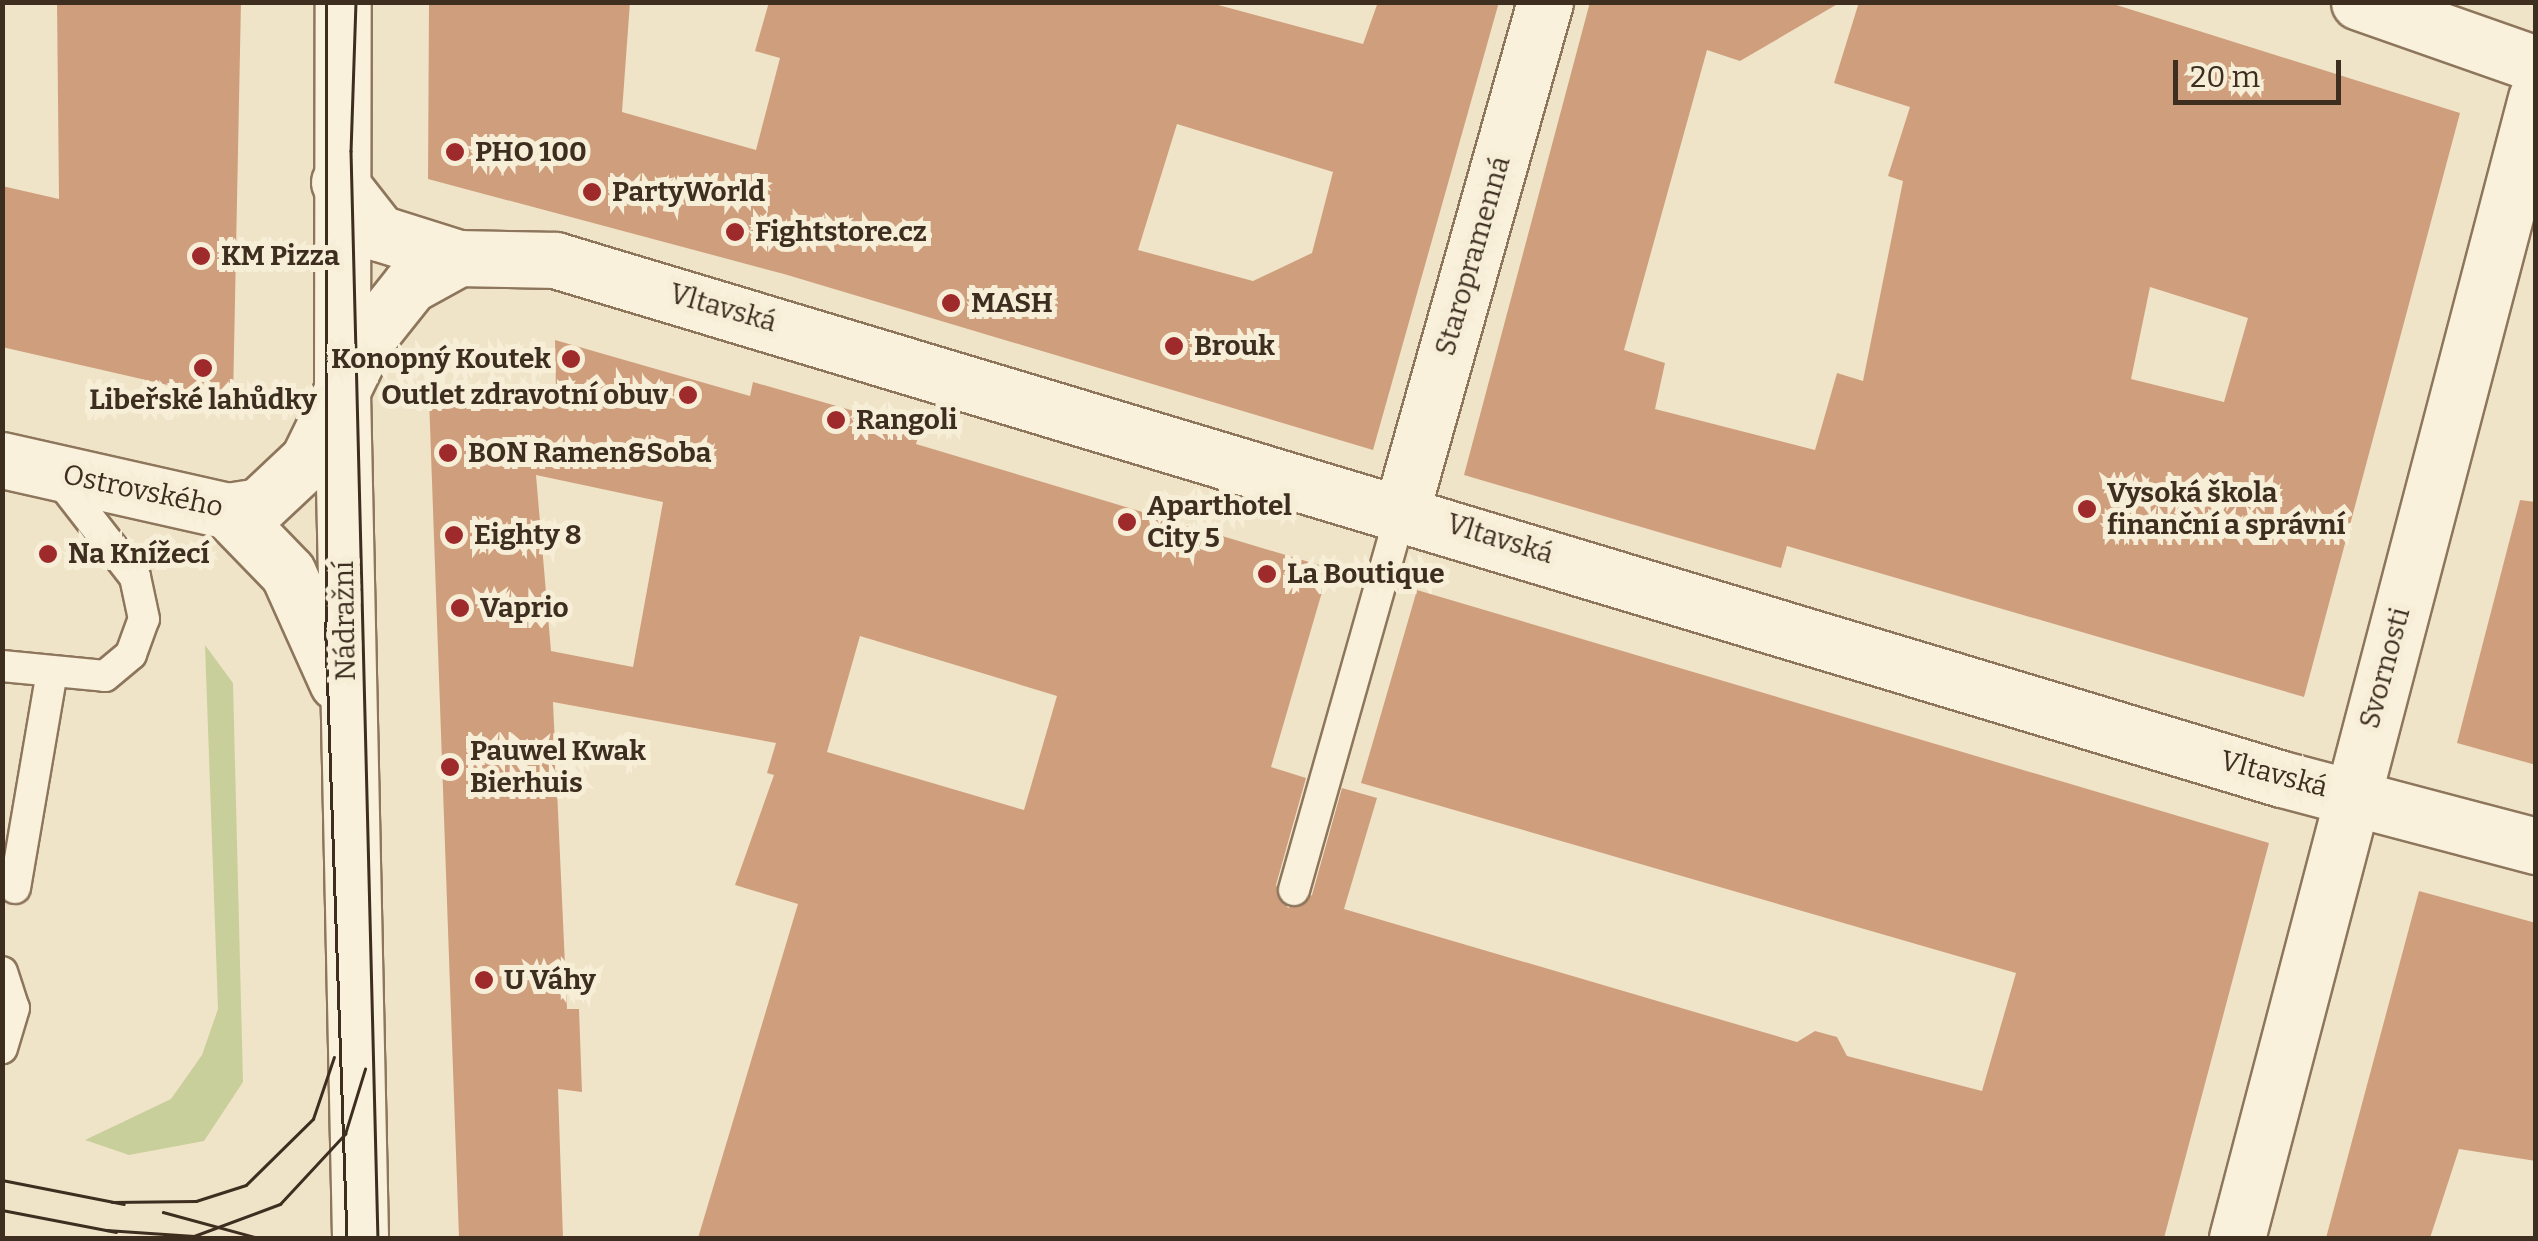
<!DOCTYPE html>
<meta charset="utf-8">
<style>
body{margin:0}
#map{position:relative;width:2538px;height:1241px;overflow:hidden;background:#f0e4c8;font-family:Bitter,serif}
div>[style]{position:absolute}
.green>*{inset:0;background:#c9cf9b}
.building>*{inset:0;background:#cf9f7d}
.roads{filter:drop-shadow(2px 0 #8d765c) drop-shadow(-2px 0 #8d765c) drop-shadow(0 2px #8d765c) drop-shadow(0 -2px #8d765c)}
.service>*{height:30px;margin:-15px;padding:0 15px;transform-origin:15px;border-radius:15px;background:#faf1dc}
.minor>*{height:55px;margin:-27.5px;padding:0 27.5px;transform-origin:27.5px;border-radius:27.5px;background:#faf1dc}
.tertiary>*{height:55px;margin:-27.5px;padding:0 27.5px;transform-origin:27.5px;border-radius:27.5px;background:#faf1dc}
.secondary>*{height:55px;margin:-27.5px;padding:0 27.5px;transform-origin:27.5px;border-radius:27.5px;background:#faf1dc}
.tram>*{height:2.5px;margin:-1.25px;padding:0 1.25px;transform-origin:1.25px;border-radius:1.25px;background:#3d2e20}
.dots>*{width:28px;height:28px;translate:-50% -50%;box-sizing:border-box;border:5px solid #f7eed8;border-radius:50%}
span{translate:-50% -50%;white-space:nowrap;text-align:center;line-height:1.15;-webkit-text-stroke:10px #f7eed8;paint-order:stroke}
.poi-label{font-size:28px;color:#3d2e20;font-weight:700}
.left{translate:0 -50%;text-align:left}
.right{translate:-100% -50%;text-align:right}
.street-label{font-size:28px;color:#3d2e20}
.frame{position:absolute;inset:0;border:5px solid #3d2e20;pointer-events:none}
.scale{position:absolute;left:2173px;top:60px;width:168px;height:45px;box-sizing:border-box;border:5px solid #3d2e20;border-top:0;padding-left:12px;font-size:30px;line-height:35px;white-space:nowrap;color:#3d2e20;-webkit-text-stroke:8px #f7eed8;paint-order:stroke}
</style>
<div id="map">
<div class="green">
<div style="clip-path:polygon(205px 645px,233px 683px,243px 1082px,204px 1141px,129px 1155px,85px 1140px,171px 1099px,202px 1055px,218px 1009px)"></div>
</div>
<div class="building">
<div style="clip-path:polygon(57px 2px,241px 2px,233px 400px,2px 347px,2px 186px,59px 199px)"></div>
<div style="clip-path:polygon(evenodd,429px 2px,630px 2px,622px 112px,756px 150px,780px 58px,755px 51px,769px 2px,1207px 2px,1363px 44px,1378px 2px,1499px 2px,1373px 450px,784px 274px,428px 179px,429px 2px,1177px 124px,1333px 172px,1312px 253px,1253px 281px,1138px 250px,1177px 124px)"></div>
<div style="clip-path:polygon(evenodd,1590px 2px,1841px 2px,1740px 61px,1707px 50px,1624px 350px,1665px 363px,1655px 409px,1815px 450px,1837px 373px,1863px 381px,1903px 181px,1888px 176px,1910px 107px,1834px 83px,1859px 2px,2107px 2px,2460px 113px,2304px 697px,1787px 546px,1781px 568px,1464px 475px,1590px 2px,2150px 287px,2248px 318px,2224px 402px,2131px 379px,2150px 287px)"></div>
<div style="clip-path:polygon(evenodd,555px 340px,750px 396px,753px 382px,920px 430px,916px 444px,1329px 568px,1271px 767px,1306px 778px,1276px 885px,1288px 908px,1312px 895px,1342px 788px,1377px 798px,1344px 909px,1797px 1042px,1815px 1031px,1837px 1037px,1847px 1056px,1982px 1091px,2016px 973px,1361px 783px,1417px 590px,2269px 843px,2164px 1238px,698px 1238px,798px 904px,735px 885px,774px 775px,767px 773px,776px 743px,553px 702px,567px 1009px,579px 1009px,582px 1092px,558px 1089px,563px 1238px,459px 1238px,429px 398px,556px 392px,555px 340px,536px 475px,663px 502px,633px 667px,551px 651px,536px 475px,555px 340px,860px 636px,1057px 696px,1024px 810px,827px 752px,860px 636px)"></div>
<div style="clip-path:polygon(2520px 500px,2536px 502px,2536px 765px,2457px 743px)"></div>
<div style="clip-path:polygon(2419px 891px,2536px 923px,2536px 1161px,2459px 1149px,2430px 1238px,2326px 1238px)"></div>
</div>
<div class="roads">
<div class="service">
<div style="left:2px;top:666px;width:103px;rotate:5.5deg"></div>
<div style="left:105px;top:676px;width:34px;rotate:-40deg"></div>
<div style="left:131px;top:654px;width:37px;rotate:-70deg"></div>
<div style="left:144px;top:619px;width:43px;rotate:-102.1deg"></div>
<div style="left:135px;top:577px;width:132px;rotate:-127.9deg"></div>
<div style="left:15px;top:888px;width:214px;rotate:-80.3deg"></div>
<div style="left:1294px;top:890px;width:396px;rotate:-74.2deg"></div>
<div style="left:2px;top:972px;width:38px;rotate:72deg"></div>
<div style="left:14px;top:1008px;width:42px;rotate:106.7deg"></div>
</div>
<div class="minor">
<div style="left:2359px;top:2px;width:188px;rotate:19.3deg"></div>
<div style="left:339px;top:182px;width:65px;rotate:51.9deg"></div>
<div style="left:379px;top:233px;width:84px;rotate:17.4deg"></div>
<div style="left:342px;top:391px;width:389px;rotate:-89.9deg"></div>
<div style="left:1402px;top:509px;width:527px;rotate:-74.25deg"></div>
</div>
<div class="tertiary">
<div style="left:342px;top:391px;width:847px;rotate:88.78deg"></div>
<div style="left:228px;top:511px;width:86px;rotate:45.9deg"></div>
<div style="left:288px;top:573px;width:120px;rotate:65.8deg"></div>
</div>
<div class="secondary">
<div style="left:2px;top:460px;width:232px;rotate:12.7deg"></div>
<div style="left:228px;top:511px;width:31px;rotate:-9deg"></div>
<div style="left:259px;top:506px;width:67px;rotate:-43.2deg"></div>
<div style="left:308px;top:460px;width:135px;rotate:-64deg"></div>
<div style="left:367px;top:339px;width:69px;rotate:-51.5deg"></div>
<div style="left:410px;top:285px;width:56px;rotate:-28.9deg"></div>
<div style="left:459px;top:258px;width:96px;rotate:1.2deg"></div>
<div style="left:555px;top:260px;width:1803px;rotate:16.73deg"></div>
<div style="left:2282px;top:779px;width:263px;rotate:14.8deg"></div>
<div style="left:2237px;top:1238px;width:1179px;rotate:-75.3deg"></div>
</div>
</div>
<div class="tram">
<div style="left:327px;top:2px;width:637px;rotate:90.09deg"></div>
<div style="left:326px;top:639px;width:599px;rotate:87.99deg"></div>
<div style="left:356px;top:2px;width:149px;rotate:91.9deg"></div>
<div style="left:351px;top:151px;width:1087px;rotate:88.58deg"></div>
<div style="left:2px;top:1180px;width:124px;rotate:11.1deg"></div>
<div style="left:112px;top:1202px;width:84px;rotate:-0.7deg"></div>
<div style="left:196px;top:1201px;width:52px;rotate:-17.7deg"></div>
<div style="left:246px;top:1185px;width:94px;rotate:-44.6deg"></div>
<div style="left:313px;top:1119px;width:65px;rotate:-71.3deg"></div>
<div style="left:2px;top:1210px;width:116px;rotate:10.9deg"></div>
<div style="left:163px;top:1212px;width:99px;rotate:15.2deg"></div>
<div style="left:106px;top:1230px;width:88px;rotate:3.9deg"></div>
<div style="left:194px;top:1236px;width:92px;rotate:-20.4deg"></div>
<div style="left:280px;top:1204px;width:96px;rotate:-47.1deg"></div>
<div style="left:345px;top:1134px;width:68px;rotate:-72.9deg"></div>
</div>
<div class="dots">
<div style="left:455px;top:152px;background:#9e2a2b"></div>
<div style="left:592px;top:192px;background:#9e2a2b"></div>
<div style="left:735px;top:232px;background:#9e2a2b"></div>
<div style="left:201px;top:256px;background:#9e2a2b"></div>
<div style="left:951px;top:303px;background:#9e2a2b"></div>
<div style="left:1174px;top:346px;background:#9e2a2b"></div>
<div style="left:571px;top:359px;background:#9e2a2b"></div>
<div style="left:203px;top:368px;background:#9e2a2b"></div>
<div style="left:688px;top:395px;background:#9e2a2b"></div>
<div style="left:836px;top:420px;background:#9e2a2b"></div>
<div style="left:448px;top:453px;background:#9e2a2b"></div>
<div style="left:2087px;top:509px;background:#9e2a2b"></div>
<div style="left:1127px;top:522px;background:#9e2a2b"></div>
<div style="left:454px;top:535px;background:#9e2a2b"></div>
<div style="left:48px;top:554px;background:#9e2a2b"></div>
<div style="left:1267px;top:574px;background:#9e2a2b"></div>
<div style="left:460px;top:608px;background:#9e2a2b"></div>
<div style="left:450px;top:767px;background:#9e2a2b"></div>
<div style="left:484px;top:980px;background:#9e2a2b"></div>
</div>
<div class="poi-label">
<span class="left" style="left:475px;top:152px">PHO 100</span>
<span class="left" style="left:612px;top:192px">PartyWorld</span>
<span class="left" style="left:755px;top:232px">Fightstore.cz</span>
<span class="left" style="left:221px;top:256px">KM Pizza</span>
<span class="left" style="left:971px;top:303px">MASH</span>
<span class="left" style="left:1194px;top:346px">Brouk</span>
<span class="right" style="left:551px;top:359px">Konopný Koutek</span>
<span class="right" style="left:668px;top:395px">Outlet zdravotní obuv</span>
<span style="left:203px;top:400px">Libeřské lahůdky</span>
<span class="left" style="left:856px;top:420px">Rangoli</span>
<span class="left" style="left:468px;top:453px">BON Ramen&amp;Soba</span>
<span class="left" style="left:2107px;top:509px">Vysoká škola<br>finanční a správní</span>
<span class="left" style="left:1147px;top:522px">Aparthotel<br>City 5</span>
<span class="left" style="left:474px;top:535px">Eighty 8</span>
<span class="left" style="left:68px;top:554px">Na Knížecí</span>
<span class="left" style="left:1287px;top:574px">La Boutique</span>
<span class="left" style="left:480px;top:608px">Vaprio</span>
<span class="left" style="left:470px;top:767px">Pauwel Kwak<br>Bierhuis</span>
<span class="left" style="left:504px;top:980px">U Váhy</span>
</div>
<div class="street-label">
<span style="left:1473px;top:256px;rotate:-74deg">Staropramenná</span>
<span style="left:723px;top:308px;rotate:16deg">Vltavská</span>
<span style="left:143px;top:491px;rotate:12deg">Ostrovského</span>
<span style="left:1500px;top:539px;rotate:17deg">Vltavská</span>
<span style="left:345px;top:621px;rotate:-91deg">Nádražní</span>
<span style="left:2385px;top:668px;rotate:-75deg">Svornosti</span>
<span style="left:2274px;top:774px;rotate:15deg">Vltavská</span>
</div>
<div class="frame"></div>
<div class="scale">20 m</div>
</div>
